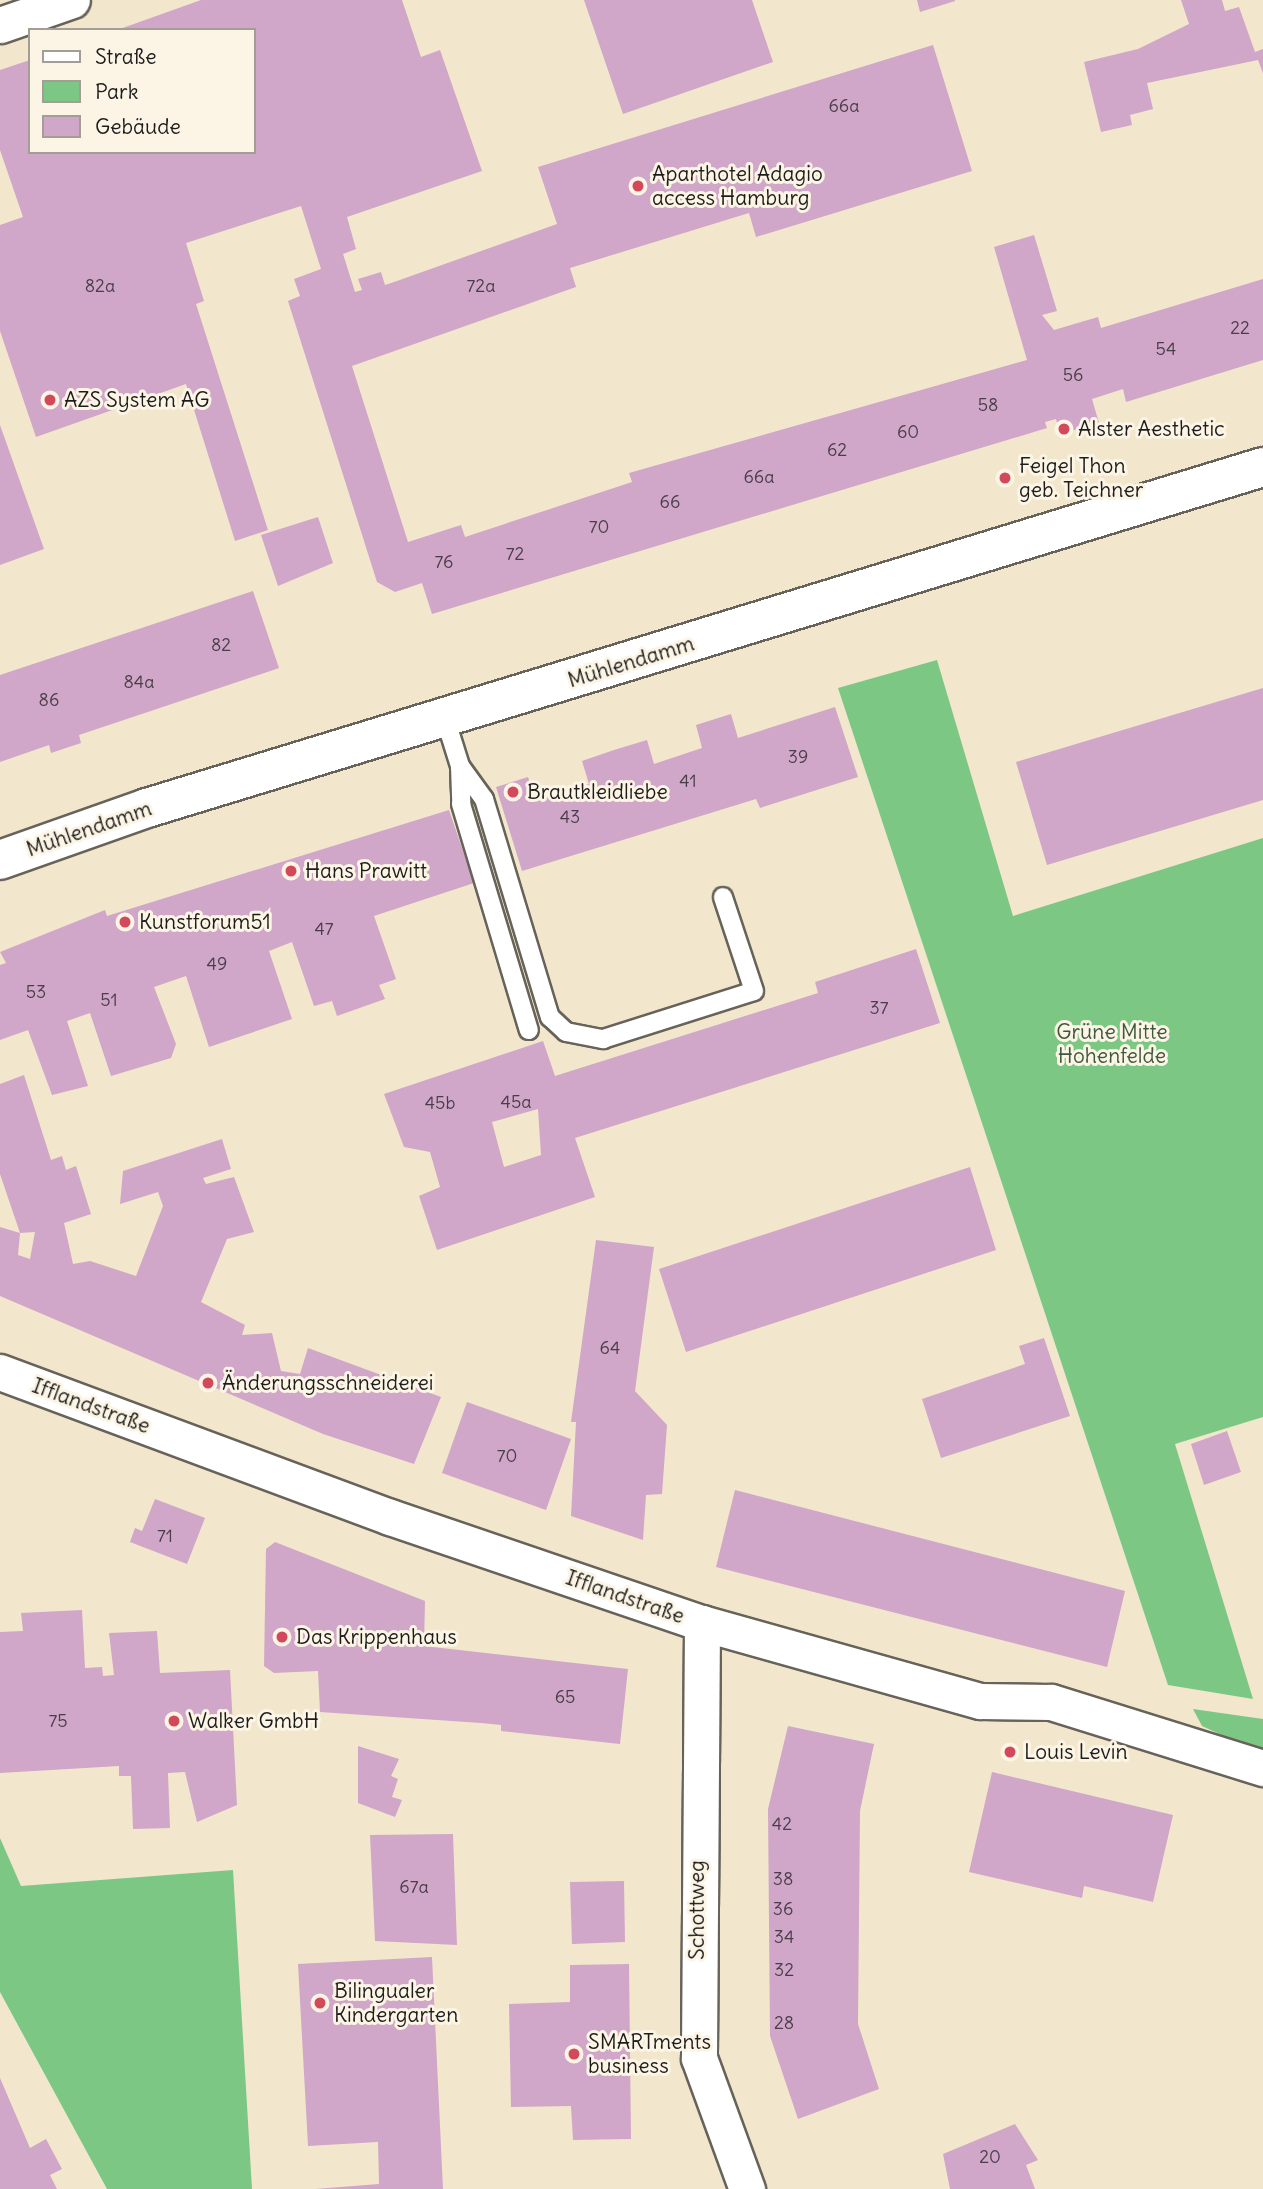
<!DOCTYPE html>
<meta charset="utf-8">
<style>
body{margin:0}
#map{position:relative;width:1263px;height:2189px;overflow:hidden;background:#f2e7cc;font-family:Delius,sans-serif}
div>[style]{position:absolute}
.green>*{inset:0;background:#7dc784}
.building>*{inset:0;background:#d0a6c9}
.roads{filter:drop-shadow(2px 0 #67635a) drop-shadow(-2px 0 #67635a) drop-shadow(0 2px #67635a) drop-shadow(0 -2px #67635a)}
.service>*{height:18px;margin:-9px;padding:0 9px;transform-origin:9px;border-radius:9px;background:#fff}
.minor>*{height:35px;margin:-17.5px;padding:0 17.5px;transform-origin:17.5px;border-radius:17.5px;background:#fff}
.secondary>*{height:38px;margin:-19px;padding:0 19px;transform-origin:19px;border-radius:19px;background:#fff}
.dots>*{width:19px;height:19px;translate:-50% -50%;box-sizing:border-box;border:4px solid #fcf5e5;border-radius:50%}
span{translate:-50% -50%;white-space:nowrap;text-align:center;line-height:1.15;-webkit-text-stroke:6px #fcf5e5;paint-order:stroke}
.number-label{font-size:18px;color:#493e47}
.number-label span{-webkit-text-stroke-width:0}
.poi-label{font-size:21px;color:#1c1c1c}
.left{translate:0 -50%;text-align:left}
.street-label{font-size:21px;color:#1c1c1c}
.park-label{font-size:21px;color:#3e5840}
.legend{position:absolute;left:28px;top:28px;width:228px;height:126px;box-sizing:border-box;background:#fcf5e5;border:2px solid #a29e95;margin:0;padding:9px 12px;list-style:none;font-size:21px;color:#1c1c1c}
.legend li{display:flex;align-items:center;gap:14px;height:35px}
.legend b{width:35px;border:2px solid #a29e95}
</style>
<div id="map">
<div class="green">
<div style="clip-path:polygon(937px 660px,1013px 916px,1263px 838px,1263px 1417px,1175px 1444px,1253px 1699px,1168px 1685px,838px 688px)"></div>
<div style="clip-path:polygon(1193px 1709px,1263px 1719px,1263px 1754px,1202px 1726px)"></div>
<div style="clip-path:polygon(0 1838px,21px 1886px,233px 1870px,252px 2189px,107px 2189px,0 1992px)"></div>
</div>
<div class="building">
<div style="clip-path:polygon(201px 0,402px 0,421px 57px,440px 50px,482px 171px,347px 217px,356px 249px,343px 254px,355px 292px,362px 290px,358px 279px,381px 272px,385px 285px,397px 281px,557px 224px,538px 167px,933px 45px,972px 171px,756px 237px,749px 213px,570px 268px,576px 287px,352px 366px,408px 542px,461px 525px,465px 537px,632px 482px,629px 473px,1027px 360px,994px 247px,1034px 235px,1057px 311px,1042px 315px,1054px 330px,1098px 317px,1101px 328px,1263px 279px,1263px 360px,1126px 402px,1123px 389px,1092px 399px,1099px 423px,1060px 434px,1056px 419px,1045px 422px,1047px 428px,432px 614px,422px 583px,395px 592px,377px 582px,288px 301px,300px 296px,294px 279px,321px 269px,301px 206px,186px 243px,204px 301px,196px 304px,268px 530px,235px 541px,186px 384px,36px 437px,0 331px,0 225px,23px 217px,0 150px,0 70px,30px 60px,30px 152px,254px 152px,254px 30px,117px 30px)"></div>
<div style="clip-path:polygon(584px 0,752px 0,773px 62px,623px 114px)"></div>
<div style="clip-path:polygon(917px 0,955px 0,955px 1px,920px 12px)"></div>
<div style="clip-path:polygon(1181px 0,1222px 0,1225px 11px,1239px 7px,1255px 52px,1263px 49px,1263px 73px,1258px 60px,1147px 83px,1153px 109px,1130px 115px,1132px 125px,1101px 132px,1084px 62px,1138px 49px,1189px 24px)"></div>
<div style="clip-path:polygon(0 425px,44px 549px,0 565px)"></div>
<div style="clip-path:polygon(318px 517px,333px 563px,278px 586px,261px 535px)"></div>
<div style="clip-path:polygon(253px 591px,279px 668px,79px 735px,81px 743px,51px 753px,49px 745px,0 762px,0 675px)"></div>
<div style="clip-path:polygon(1263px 688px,1263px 800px,1047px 865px,1016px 762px)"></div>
<div style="clip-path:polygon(835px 707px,858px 777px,760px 808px,756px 799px,522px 871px,496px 787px,528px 777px,536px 801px,589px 784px,582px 761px,614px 750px,647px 740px,654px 764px,702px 748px,696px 725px,731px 714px,738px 738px)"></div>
<div style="clip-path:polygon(449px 810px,474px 883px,374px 916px,396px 979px,379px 985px,385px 999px,337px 1016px,332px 1001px,314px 1006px,292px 942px,269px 951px,292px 1019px,209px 1047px,186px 976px,154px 987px,176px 1044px,171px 1058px,111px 1076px,90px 1013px,67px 1021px,88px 1086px,52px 1095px,28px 1030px,0 1040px,0 965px,6px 963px,0 952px,105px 910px,107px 916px)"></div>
<div style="clip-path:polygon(evenodd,916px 949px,940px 1023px,575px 1138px,595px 1197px,437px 1250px,419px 1196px,440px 1187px,430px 1152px,404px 1147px,384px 1094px,543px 1041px,555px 1076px,818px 993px,815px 982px,916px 949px,538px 1109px,541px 1155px,504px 1167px,492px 1122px,538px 1109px)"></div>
<div style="clip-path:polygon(evenodd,24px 1075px,51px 1160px,62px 1156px,66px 1170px,76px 1166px,91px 1214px,64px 1223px,73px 1264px,90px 1261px,136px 1276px,163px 1206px,158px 1192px,120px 1204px,123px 1171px,222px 1139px,231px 1169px,203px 1178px,206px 1184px,234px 1177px,254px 1232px,227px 1239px,201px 1302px,245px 1325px,242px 1335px,272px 1333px,281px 1371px,300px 1374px,308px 1348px,441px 1397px,414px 1464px,323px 1434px,0 1296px,0 1227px,20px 1233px,0 1174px,0 1084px,24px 1075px,35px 1232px,30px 1259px,18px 1255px,20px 1233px,35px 1232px)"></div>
<div style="clip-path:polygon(970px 1167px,996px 1250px,686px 1352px,659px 1269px)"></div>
<div style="clip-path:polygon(596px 1240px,654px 1247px,635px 1391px,667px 1425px,662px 1494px,646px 1495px,643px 1540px,571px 1516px,576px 1422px,571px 1422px)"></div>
<div style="clip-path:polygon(1044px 1338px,1070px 1416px,941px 1458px,922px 1399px,1025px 1364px,1019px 1346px)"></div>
<div style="clip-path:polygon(467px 1402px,571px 1439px,546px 1510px,442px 1473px)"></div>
<div style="clip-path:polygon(1227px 1431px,1241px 1472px,1204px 1485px,1191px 1444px)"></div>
<div style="clip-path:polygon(735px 1490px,1125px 1591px,1107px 1667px,716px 1567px)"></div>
<div style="clip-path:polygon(155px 1499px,205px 1518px,187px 1564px,130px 1542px,135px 1528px,142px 1531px)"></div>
<div style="clip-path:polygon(275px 1542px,425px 1601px,424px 1646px,628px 1669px,620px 1744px,501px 1731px,501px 1725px,481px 1723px,320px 1712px,318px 1671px,274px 1673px,264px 1666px,266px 1549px)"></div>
<div style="clip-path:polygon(82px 1610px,85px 1668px,102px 1667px,103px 1676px,114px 1675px,109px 1633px,157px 1631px,160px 1673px,230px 1670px,237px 1805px,197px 1822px,185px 1772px,168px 1773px,170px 1828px,133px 1829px,131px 1776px,119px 1776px,119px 1766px,0 1773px,0 1632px,23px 1631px,21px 1613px)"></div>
<div style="clip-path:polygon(788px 1726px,874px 1744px,860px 1811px,858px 2024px,879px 2089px,798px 2119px,770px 2036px,768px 1809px)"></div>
<div style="clip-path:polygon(358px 1746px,399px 1759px,391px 1776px,398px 1779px,392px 1797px,402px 1800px,395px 1817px,358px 1803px)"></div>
<div style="clip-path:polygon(992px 1772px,1173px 1815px,1153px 1902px,1084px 1886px,1082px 1898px,969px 1872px)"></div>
<div style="clip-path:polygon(453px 1834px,457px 1945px,375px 1941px,370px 1835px)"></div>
<div style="clip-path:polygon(624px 1881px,625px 1942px,572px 1944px,570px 1882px)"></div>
<div style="clip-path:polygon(432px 1957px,443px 2189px,315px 2189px,379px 2184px,378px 2142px,308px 2146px,298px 1964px)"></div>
<div style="clip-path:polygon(629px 1964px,631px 2139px,573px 2140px,571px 2106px,511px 2107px,509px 2004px,570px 2002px,570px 1965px)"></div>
<div style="clip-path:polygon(0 2078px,30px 2148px,46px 2139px,62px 2169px,50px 2175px,57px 2189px,0 2189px)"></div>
<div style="clip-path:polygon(1015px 2124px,1038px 2160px,1026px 2165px,1035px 2189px,950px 2189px,943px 2154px)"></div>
</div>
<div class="roads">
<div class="service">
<div style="left:445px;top:718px;width:50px;rotate:72.6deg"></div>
<div style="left:460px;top:766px;width:38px;rotate:88deg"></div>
<div style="left:461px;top:804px;width:236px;rotate:73.3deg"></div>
<div style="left:460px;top:766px;width:41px;rotate:54deg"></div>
<div style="left:484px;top:799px;width:228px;rotate:73.2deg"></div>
<div style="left:550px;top:1017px;width:22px;rotate:43deg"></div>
<div style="left:566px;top:1032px;width:38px;rotate:11deg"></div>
<div style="left:603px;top:1039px;width:158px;rotate:-17.6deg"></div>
<div style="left:754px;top:991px;width:99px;rotate:-108.3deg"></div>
</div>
<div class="minor">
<div style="left:0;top:25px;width:76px;rotate:-19.1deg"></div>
<div style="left:0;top:1372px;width:416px;rotate:20.4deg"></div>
<div style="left:390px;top:1517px;width:330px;rotate:18.8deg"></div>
<div style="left:702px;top:1623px;width:289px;rotate:15.7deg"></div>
<div style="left:980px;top:1701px;width:71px;rotate:0.8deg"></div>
<div style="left:1051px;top:1702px;width:222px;rotate:17.3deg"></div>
<div style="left:702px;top:1623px;width:435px;rotate:90.4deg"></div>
<div style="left:699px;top:2058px;width:140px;rotate:69.9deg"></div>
</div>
<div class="secondary">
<div style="left:0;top:860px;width:156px;rotate:-19.5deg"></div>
<div style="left:147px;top:808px;width:1167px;rotate:-16.99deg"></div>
</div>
</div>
<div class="dots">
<div style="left:638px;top:186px;background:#d1495b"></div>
<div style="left:50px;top:400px;background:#d1495b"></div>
<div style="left:1064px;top:429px;background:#d1495b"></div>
<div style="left:1005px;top:478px;background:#d1495b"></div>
<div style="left:513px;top:792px;background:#d1495b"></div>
<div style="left:291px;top:871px;background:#d1495b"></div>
<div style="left:125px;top:922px;background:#d1495b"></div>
<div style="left:208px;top:1383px;background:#d1495b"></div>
<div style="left:282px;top:1637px;background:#d1495b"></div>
<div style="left:174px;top:1721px;background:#d1495b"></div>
<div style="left:1010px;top:1752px;background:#d1495b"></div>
<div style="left:320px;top:2003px;background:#d1495b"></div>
<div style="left:574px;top:2054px;background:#d1495b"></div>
</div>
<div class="number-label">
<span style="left:844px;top:106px">66a</span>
<span style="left:100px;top:286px">82a</span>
<span style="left:481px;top:286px">72a</span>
<span style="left:1240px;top:328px">22</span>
<span style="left:1166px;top:349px">54</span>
<span style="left:1073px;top:375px">56</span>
<span style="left:988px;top:405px">58</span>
<span style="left:908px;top:432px">60</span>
<span style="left:837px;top:450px">62</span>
<span style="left:759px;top:477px">66a</span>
<span style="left:670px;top:502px">66</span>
<span style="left:599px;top:527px">70</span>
<span style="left:515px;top:554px">72</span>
<span style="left:444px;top:562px">76</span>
<span style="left:221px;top:645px">82</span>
<span style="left:139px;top:682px">84a</span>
<span style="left:49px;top:700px">86</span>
<span style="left:798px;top:757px">39</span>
<span style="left:688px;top:781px">41</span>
<span style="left:570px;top:817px">43</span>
<span style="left:324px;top:929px">47</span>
<span style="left:217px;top:964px">49</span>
<span style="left:36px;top:992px">53</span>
<span style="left:109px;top:1000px">51</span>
<span style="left:879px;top:1008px">37</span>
<span style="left:516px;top:1102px">45a</span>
<span style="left:440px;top:1103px">45b</span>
<span style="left:610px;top:1348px">64</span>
<span style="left:507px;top:1456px">70</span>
<span style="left:165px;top:1536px">71</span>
<span style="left:565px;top:1697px">65</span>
<span style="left:58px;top:1721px">75</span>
<span style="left:782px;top:1824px">42</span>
<span style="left:783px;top:1879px">38</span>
<span style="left:414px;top:1887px">67a</span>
<span style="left:783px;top:1909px">36</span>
<span style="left:784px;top:1937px">34</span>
<span style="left:784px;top:1970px">32</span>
<span style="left:784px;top:2023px">28</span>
<span style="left:990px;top:2157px">20</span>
</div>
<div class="poi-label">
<span class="left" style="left:652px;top:186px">Aparthotel Adagio<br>access Hamburg</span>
<span class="left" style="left:64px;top:400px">AZS System AG</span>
<span class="left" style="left:1078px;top:429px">Alster Aesthetic</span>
<span class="left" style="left:1019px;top:478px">Feigel Thon<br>geb. Teichner</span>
<span class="left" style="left:527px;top:792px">Brautkleidliebe</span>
<span class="left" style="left:305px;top:871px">Hans Prawitt</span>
<span class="left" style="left:139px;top:922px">Kunstforum51</span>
<span class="left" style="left:222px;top:1383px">Änderungsschneiderei</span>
<span class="left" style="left:296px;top:1637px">Das Krippenhaus</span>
<span class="left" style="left:188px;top:1721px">Walker GmbH</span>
<span class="left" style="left:1024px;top:1752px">Louis Levin</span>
<span class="left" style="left:334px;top:2003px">Bilingualer<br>Kindergarten</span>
<span class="left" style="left:588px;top:2054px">SMARTments<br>business</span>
</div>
<div class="street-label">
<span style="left:631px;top:662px;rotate:-17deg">Mühlendamm</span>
<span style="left:89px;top:829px;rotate:-19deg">Mühlendamm</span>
<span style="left:91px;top:1406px;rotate:20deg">Ifflandstraße</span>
<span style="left:625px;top:1597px;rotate:19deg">Ifflandstraße</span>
<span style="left:697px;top:1910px;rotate:-90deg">Schottweg</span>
</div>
<div class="park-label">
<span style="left:1112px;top:1044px">Grüne Mitte<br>Hohenfelde</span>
</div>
<ul class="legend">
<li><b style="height:9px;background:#fff"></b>Straße</li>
<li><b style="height:19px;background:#7dc784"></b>Park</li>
<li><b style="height:19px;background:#d0a6c9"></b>Gebäude</li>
</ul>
</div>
